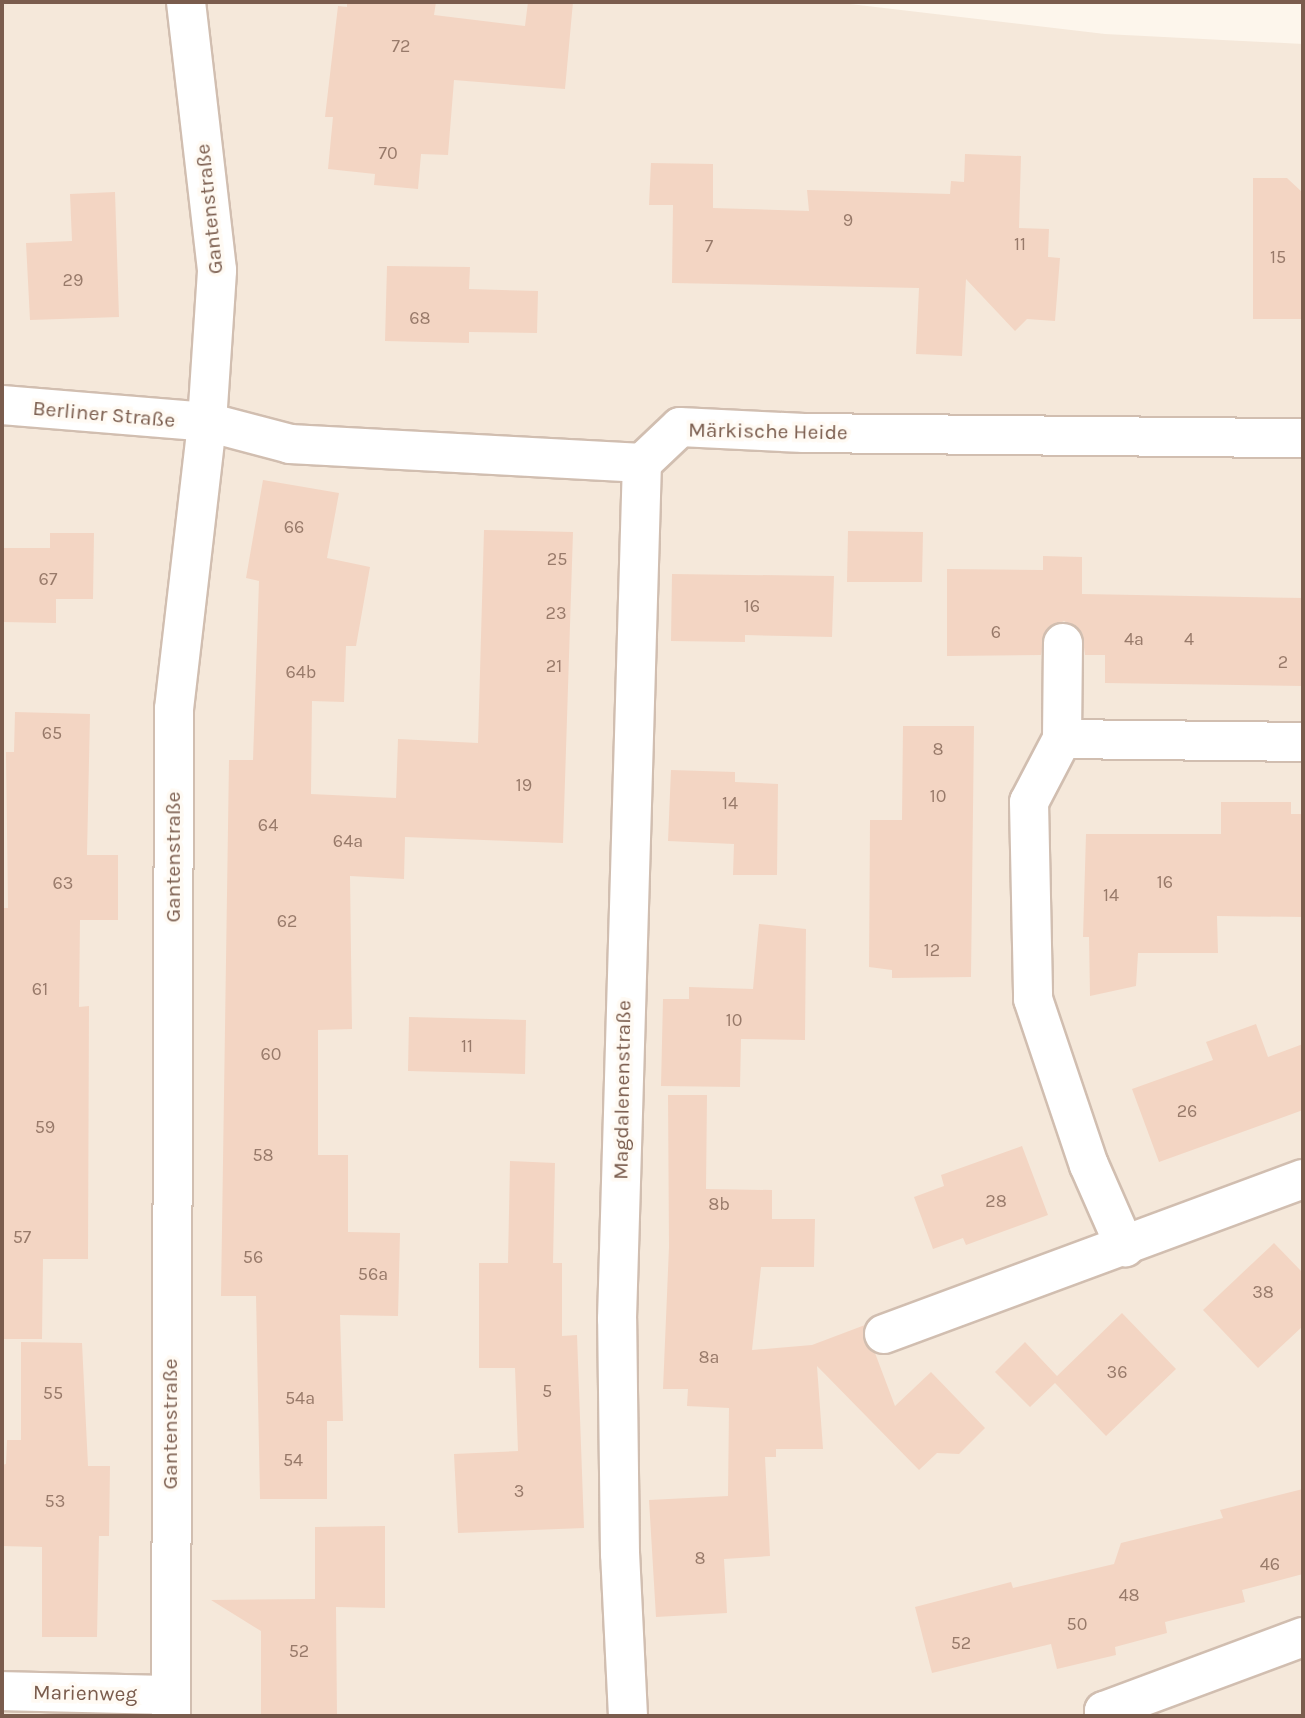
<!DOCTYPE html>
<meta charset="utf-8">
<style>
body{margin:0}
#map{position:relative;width:1305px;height:1718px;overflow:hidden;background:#fdf6ec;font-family:Karla,sans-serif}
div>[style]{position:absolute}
.residential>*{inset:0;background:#f5e8da}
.building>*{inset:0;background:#f3d5c3}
.roads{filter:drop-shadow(2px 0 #d1beb0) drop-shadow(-2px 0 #d1beb0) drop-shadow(0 2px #d1beb0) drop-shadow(0 -2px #d1beb0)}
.minor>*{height:38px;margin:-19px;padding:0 19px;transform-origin:19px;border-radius:19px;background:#fff}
.tertiary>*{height:38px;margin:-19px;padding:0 19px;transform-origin:19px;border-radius:19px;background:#fff}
span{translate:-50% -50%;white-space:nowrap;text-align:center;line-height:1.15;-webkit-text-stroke:7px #fffaf3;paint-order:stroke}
.number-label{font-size:18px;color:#987a6a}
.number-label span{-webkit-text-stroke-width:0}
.street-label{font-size:21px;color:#7a5c4d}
.frame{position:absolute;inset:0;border:4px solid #7a5c4d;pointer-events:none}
</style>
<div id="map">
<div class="residential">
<div style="clip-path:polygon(2px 2px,833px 2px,1105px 34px,1303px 44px,1303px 1716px,2px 1716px)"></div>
</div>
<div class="building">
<div style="clip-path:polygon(347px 2px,436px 2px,434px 15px,525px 26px,528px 2px,573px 2px,565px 89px,454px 80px,448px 155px,421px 154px,418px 189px,374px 185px,375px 174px,328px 169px,333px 117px,325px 117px,338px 6px,347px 7px)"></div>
<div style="clip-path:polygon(965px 154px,1021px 156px,1019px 228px,1049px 229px,1048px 257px,1060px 258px,1055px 321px,1027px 319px,1015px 331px,966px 279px,962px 356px,916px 354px,919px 288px,672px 283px,673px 205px,649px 205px,651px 163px,713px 164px,713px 208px,809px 211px,807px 190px,950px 194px,951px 181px,964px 182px)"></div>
<div style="clip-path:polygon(1253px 178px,1287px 178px,1303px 193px,1303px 319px,1253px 319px)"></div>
<div style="clip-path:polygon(115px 192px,119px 317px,30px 320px,26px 243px,72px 241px,70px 194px)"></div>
<div style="clip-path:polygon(387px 266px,470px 267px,469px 289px,538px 291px,537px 333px,469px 332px,469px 343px,385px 341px)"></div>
<div style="clip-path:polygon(263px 480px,339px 493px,327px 558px,370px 567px,356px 646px,346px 646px,344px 702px,312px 701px,311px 794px,396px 798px,398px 739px,478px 743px,484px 530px,573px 532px,563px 843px,405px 837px,404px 879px,350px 876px,352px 1029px,318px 1030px,318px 1155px,348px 1155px,348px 1232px,400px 1233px,398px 1316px,340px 1315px,343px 1421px,327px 1421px,327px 1499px,260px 1499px,256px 1296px,221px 1296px,229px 760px,253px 760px,259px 581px,246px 578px)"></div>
<div style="clip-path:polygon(848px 531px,923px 532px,922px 582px,847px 582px)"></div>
<div style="clip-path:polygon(50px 533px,94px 533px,93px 599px,56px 599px,56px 623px,2px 622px,2px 548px,50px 548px)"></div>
<div style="clip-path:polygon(1043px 556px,1082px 557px,1082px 594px,1303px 598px,1303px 686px,1105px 683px,1105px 655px,1085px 655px,1082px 632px,1064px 621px,1045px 631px,1041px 655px,947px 656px,947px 569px,1043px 570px)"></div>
<div style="clip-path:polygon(672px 574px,834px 576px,832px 637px,745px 635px,745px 642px,671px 641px)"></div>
<div style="clip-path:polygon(15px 712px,90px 714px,87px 855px,118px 855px,118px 920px,80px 920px,79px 1007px,89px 1006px,88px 1259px,43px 1259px,42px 1339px,2px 1339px,2px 908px,8px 908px,6px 752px,14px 752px)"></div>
<div style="clip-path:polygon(903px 726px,974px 726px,971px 977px,892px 978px,892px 970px,869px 967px,870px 820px,902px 820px)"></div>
<div style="clip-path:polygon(671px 770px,735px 772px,735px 782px,778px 784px,777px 875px,733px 875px,734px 844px,668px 841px)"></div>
<div style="clip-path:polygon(1221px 802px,1291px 802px,1291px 814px,1303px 814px,1303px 917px,1217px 916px,1218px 953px,1138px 953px,1136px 986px,1090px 996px,1089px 937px,1083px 937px,1086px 834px,1221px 834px)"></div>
<div style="clip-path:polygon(759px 924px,806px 929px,805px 1040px,741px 1039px,740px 1087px,661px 1086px,663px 999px,689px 999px,689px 987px,753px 989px)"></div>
<div style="clip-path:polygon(409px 1017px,526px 1020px,525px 1074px,408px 1071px)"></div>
<div style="clip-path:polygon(1256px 1024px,1268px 1057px,1303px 1044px,1303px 1110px,1159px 1162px,1132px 1089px,1213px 1060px,1206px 1042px)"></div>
<div style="clip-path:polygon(668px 1095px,707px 1095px,706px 1189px,772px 1190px,772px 1219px,815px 1219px,814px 1267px,761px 1267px,752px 1350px,812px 1345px,865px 1325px,864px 1342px,875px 1353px,895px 1406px,931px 1372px,985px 1428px,959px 1454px,937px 1453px,919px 1470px,817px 1366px,823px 1449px,776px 1449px,776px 1457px,765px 1457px,770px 1556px,724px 1559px,727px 1613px,656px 1617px,649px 1500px,728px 1496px,729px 1408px,687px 1406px,688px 1389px,663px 1389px,669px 1247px)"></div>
<div style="clip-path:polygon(1022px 1146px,1048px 1215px,966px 1245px,963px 1238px,933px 1249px,914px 1197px,944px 1186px,941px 1175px)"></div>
<div style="clip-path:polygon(510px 1161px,555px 1163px,553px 1263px,562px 1263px,562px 1336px,577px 1335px,584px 1528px,458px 1533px,454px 1454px,518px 1451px,515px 1368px,479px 1368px,479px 1263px,508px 1263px)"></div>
<div style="clip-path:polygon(1274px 1243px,1303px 1273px,1303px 1326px,1258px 1368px,1203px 1310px)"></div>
<div style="clip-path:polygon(1122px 1313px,1176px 1369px,1106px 1436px,1055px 1383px,1030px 1407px,995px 1372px,1025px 1342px,1057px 1376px)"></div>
<div style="clip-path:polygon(21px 1342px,82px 1343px,88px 1466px,110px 1466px,109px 1536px,99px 1536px,97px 1637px,42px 1637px,42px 1547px,2px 1546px,2px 1465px,6px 1464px,7px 1440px,21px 1440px)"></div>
<div style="clip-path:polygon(1303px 1489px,1303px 1574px,1242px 1590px,1245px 1602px,1165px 1622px,1167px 1633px,1115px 1647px,1116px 1655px,1057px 1669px,1051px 1644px,932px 1673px,915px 1607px,1011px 1582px,1013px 1588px,1114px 1564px,1121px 1543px,1223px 1518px,1220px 1510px)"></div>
<div style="clip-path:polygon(385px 1526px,385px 1608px,336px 1607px,337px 1716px,261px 1716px,261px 1631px,211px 1600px,315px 1599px,315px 1527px)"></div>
</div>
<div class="roads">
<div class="minor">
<div style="left:2px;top:405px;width:206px;rotate:4.7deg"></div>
<div style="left:207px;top:422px;width:86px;rotate:14.8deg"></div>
<div style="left:290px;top:444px;width:353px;rotate:3.1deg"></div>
<div style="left:642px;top:463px;width:52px;rotate:-43.5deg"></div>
<div style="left:680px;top:427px;width:124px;rotate:2.8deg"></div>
<div style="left:804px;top:433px;width:499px;rotate:0.6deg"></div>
<div style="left:1063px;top:643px;width:96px;rotate:90.6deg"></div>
<div style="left:1062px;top:739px;width:71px;rotate:117.6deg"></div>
<div style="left:1029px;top:802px;width:197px;rotate:88.8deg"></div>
<div style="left:1033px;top:999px;width:175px;rotate:71.4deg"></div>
<div style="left:1089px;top:1165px;width:90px;rotate:66.3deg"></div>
<div style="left:1062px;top:739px;width:241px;rotate:0.7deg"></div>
<div style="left:884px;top:1334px;width:447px;rotate:-20.3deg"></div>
<div style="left:2px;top:1691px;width:167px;rotate:1.4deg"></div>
<div style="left:628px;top:1716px;width:162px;rotate:-92.8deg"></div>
<div style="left:620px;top:1554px;width:235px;rotate:-90.7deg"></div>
<div style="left:617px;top:1319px;width:856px;rotate:-88.33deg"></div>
<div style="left:1104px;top:1716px;width:5px;rotate:-90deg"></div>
<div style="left:1104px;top:1711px;width:212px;rotate:-20.4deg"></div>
</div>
<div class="tertiary">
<div style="left:171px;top:1716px;width:1007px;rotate:-89.83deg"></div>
<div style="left:174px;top:709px;width:289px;rotate:-83.4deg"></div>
<div style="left:207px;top:422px;width:152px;rotate:-86.2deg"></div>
<div style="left:217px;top:270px;width:270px;rotate:-96.6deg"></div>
</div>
</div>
<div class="number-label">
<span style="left:401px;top:46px">72</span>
<span style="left:388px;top:153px">70</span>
<span style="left:848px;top:220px">9</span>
<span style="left:1020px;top:244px">11</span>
<span style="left:709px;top:246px">7</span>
<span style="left:1278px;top:257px">15</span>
<span style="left:73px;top:280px">29</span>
<span style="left:420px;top:318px">68</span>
<span style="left:294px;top:527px">66</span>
<span style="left:557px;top:559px">25</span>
<span style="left:48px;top:579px">67</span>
<span style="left:752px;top:606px">16</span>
<span style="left:556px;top:613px">23</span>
<span style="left:996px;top:632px">6</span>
<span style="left:1134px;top:639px">4a</span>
<span style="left:1189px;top:639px">4</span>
<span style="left:1283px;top:662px">2</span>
<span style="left:554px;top:666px">21</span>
<span style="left:301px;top:672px">64b</span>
<span style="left:52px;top:733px">65</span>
<span style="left:938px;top:749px">8</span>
<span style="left:524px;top:785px">19</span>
<span style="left:938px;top:796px">10</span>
<span style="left:730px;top:803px">14</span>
<span style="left:268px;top:825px">64</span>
<span style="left:348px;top:841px">64a</span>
<span style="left:1165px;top:882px">16</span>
<span style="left:63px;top:883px">63</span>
<span style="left:1111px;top:895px">14</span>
<span style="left:287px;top:921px">62</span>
<span style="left:932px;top:950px">12</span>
<span style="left:40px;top:989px">61</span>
<span style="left:734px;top:1020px">10</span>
<span style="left:467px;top:1046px">11</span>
<span style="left:271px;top:1054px">60</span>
<span style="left:1187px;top:1111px">26</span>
<span style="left:45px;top:1127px">59</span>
<span style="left:263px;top:1155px">58</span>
<span style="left:996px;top:1201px">28</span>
<span style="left:719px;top:1204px">8b</span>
<span style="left:22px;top:1237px">57</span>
<span style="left:253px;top:1257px">56</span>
<span style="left:373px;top:1274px">56a</span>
<span style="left:1263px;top:1292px">38</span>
<span style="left:709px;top:1357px">8a</span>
<span style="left:1117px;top:1372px">36</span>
<span style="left:547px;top:1391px">5</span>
<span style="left:53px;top:1393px">55</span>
<span style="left:300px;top:1398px">54a</span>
<span style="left:293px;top:1460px">54</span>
<span style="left:519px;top:1491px">3</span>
<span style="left:55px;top:1501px">53</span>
<span style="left:700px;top:1558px">8</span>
<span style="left:1270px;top:1564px">46</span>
<span style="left:1129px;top:1595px">48</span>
<span style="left:1077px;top:1624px">50</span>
<span style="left:961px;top:1643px">52</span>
<span style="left:299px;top:1651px">52</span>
</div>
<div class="street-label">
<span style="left:209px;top:209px;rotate:-96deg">Gantenstraße</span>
<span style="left:104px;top:414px;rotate:5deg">Berliner Straße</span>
<span style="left:768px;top:431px;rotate:1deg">Märkische Heide</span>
<span style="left:173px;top:857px;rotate:-90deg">Gantenstraße</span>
<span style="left:622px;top:1090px;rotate:-89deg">Magdalenenstraße</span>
<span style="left:170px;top:1424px;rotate:-90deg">Gantenstraße</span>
<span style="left:85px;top:1693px;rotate:1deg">Marienweg</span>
</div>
<div class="frame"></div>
</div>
